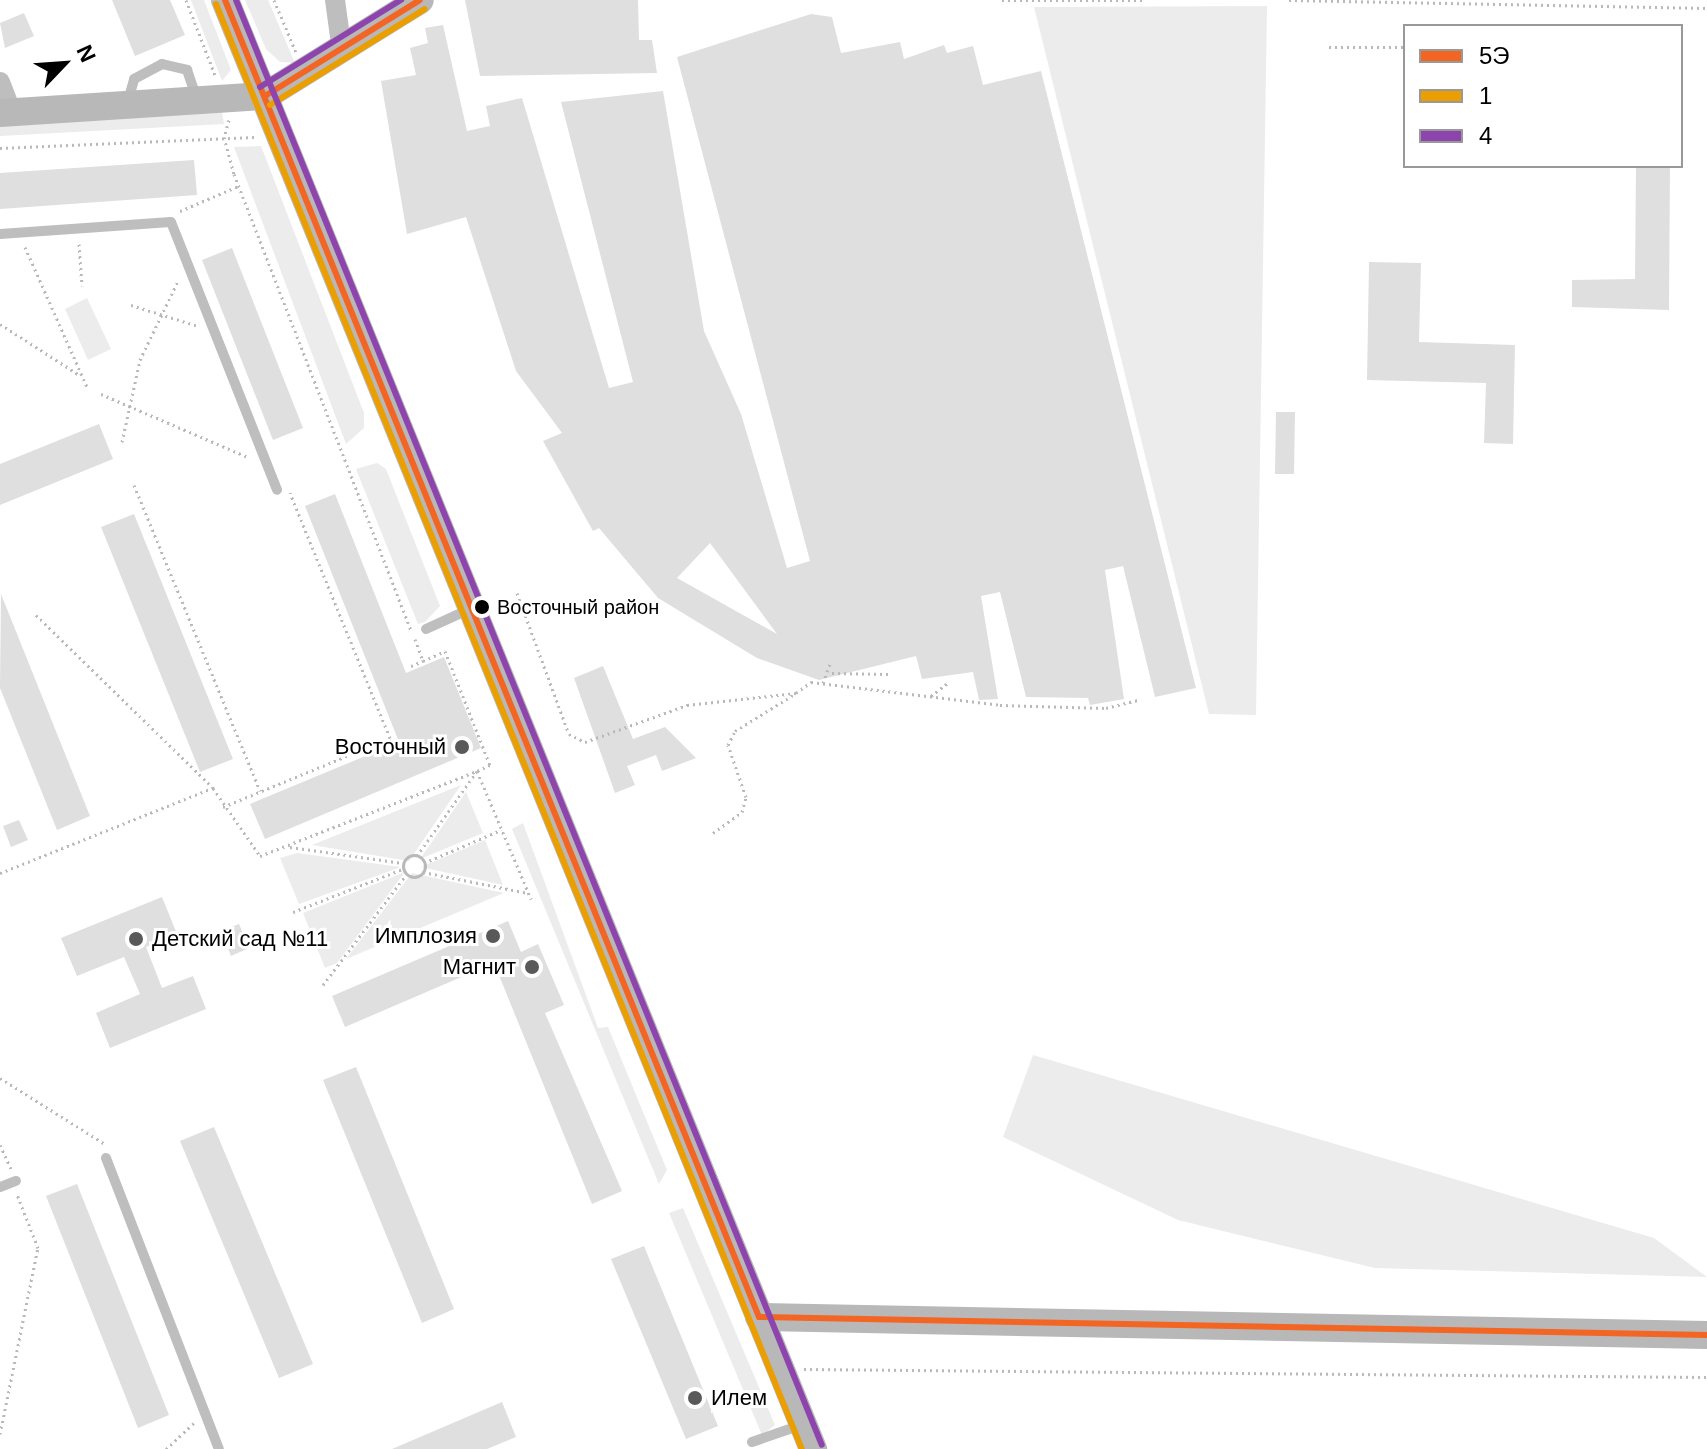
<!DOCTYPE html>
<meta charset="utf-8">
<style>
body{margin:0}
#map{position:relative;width:1707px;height:1449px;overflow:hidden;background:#fff;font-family:Helvetica,sans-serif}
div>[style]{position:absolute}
.green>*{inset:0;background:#ececec}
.building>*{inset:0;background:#dfdfdf}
.path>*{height:3px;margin-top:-1.5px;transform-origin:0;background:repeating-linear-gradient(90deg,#b9b9b9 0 2px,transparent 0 6px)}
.path>.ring{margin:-1.5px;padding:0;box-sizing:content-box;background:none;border:3px solid #b9b9b9;border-radius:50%}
.lane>*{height:10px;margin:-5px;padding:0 5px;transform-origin:5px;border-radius:5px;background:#bebebe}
.street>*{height:20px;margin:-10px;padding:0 10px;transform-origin:10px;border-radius:10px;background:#bebebe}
.secondary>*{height:28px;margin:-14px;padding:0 14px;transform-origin:14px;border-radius:14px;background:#b8b8b8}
.bus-1>*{height:6px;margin:-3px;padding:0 3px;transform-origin:3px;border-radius:3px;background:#f26522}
.bus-2>*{height:6px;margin:-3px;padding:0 3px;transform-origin:3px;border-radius:3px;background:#eb9e00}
.bus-3>*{height:6px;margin:-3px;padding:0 3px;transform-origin:3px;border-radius:3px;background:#8e44ad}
.dots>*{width:22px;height:22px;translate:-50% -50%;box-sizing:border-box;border:4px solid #fff;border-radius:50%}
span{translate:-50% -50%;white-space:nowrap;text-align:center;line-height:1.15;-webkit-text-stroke:6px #fff;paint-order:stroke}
.bus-label{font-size:20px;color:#000}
.left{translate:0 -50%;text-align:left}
.poi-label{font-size:22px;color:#000}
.right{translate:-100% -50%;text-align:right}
.legend{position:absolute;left:1403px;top:24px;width:280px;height:144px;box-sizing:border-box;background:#fff;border:2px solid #999;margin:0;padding:10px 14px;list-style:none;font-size:24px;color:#000}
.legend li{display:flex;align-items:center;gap:16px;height:40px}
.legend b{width:40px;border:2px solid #999}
.north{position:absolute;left:24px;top:24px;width:80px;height:80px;-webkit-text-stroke:6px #fff;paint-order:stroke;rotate:65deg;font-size:22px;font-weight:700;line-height:32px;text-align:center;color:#000}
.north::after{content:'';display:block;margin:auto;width:28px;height:36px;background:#000;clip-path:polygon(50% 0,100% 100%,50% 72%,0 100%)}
</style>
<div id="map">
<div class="green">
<div style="clip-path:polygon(191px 0,204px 0,231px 70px,222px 81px)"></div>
<div style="clip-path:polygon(245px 0,268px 0,295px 63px,280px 62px,266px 49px)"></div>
<div style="clip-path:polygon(1267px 6px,1256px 715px,1209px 714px,1034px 7px)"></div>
<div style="clip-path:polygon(222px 112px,224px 124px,0 136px,0 121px)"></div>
<div style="clip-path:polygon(261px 146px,364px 413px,364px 428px,346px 444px,234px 147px)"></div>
<div style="clip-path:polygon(87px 298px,111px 349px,88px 360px,65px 309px)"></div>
<div style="clip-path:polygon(377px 463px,386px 469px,440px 606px,425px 622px,418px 624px,356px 469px)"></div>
<div style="clip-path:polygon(461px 785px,409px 861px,312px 845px)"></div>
<div style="clip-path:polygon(466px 792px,483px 833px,420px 859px)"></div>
<div style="clip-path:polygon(523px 823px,598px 1028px,608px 1027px,667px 1170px,659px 1184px,512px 829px)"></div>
<div style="clip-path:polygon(485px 840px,503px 885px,421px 867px)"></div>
<div style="clip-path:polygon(297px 853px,401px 867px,299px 904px,280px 858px)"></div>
<div style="clip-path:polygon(405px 872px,337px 963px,325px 968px,303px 913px)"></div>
<div style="clip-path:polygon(412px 873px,504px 893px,346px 959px)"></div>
<div style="clip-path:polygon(1033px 1055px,1654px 1238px,1707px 1277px,1375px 1268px,1178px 1220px,1003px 1137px)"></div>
<div style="clip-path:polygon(683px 1208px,775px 1425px,762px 1435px,669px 1213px)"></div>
</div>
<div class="building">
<div style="clip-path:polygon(112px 0,170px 0,185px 35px,135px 56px)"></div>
<div style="clip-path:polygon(465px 0,638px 0,639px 40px,652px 40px,657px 73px,480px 76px)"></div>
<div style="clip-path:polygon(24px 13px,34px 36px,5px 48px,0 23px)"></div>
<div style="clip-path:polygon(evenodd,811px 14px,832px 17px,841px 53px,900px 42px,904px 59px,944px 45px,947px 53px,973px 46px,983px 85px,1041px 71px,1196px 688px,1155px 697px,1123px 566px,1105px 570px,1124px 699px,1090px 705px,1088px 698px,1026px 697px,1000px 592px,981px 596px,998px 699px,979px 700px,973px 672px,922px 679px,916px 656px,819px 680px,757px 658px,658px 598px,599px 528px,593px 531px,543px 441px,562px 433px,516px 371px,466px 217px,407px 234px,381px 81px,416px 75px,410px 48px,428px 43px,425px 28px,443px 25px,467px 131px,490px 126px,486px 106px,522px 98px,609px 388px,633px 382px,561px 102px,663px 91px,704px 331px,741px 414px,787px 568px,810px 561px,677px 57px,811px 14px,710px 543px,777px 634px,677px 578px,710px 543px)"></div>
<div style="clip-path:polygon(194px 160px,197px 195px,0 209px,0 173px)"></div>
<div style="clip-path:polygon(1636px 166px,1670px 166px,1669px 310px,1572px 307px,1572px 280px,1635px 279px)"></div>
<div style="clip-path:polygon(232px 248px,303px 428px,273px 440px,202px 260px)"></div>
<div style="clip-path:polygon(1369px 262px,1421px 263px,1419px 342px,1515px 345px,1513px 444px,1484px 443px,1486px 383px,1367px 380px)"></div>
<div style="clip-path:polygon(1276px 412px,1295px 412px,1294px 474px,1275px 474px)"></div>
<div style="clip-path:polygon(99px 424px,113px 459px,0 505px,0 464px)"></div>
<div style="clip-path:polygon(335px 494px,406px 673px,444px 657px,481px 748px,265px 839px,250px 804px,399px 742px,305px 506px)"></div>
<div style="clip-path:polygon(134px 514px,233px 759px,200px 772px,101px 527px)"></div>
<div style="clip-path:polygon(1px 594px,90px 816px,57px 830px,0 688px)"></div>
<div style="clip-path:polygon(603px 666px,633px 739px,665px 727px,696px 758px,662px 771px,656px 755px,627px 766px,635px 785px,615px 793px,574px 678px)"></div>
<div style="clip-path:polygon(19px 820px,28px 840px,11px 847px,3px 826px)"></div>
<div style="clip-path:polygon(162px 897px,177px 934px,146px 947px,162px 988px,193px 976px,206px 1009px,110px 1048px,96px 1013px,140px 994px,124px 957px,77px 976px,61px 938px)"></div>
<div style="clip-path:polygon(508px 921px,521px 952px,538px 944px,564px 1005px,545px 1013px,622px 1191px,592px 1204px,494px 963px,345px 1027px,332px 996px)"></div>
<div style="clip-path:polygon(239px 924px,249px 948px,231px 956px,221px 931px)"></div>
<div style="clip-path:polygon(356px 1067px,454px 1309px,422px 1323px,323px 1080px)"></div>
<div style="clip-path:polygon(214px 1127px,313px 1364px,279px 1378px,180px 1141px)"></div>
<div style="clip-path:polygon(77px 1184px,169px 1415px,138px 1428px,46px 1196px)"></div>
<div style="clip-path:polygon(644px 1246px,718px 1426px,686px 1439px,611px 1259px)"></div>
<div style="clip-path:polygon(502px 1402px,516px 1437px,487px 1449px,392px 1449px)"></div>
</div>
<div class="path">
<div style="left:186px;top:0;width:80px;rotate:68.9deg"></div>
<div style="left:274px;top:0;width:56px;rotate:67.1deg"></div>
<div style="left:1002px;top:0;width:142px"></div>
<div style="left:1289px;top:0;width:418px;rotate:1.1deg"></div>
<div style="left:1329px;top:47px;width:76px"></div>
<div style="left:229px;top:120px;width:18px;rotate:106deg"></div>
<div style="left:224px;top:137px;width:38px;rotate:75deg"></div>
<div style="left:234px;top:174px;width:491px;rotate:68.8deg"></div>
<div style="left:0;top:148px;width:255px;rotate:-2.5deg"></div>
<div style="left:180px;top:211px;width:64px;rotate:-23deg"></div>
<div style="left:79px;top:244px;width:42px;rotate:85.9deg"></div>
<div style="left:25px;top:247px;width:155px;rotate:66.1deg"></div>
<div style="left:131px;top:305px;width:70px;rotate:17.4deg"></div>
<div style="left:0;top:324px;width:96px;rotate:32.7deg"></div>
<div style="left:101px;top:394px;width:160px;rotate:23.2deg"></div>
<div style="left:122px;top:442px;width:84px;rotate:-77.6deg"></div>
<div style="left:140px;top:360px;width:88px;rotate:-64.3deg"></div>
<div style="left:134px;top:485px;width:331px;rotate:67.6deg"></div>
<div style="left:517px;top:593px;width:150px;rotate:69.8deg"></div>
<div style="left:569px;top:734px;width:18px;rotate:27deg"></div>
<div style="left:585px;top:742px;width:109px;rotate:-19.9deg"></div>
<div style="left:687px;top:705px;width:110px;rotate:-6.3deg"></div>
<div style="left:796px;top:693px;width:19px;rotate:-36deg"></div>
<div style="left:811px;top:682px;width:190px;rotate:6.9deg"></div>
<div style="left:1000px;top:705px;width:106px;rotate:1.6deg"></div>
<div style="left:1106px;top:708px;width:36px;rotate:-14deg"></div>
<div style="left:36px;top:615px;width:248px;rotate:44.3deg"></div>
<div style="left:415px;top:639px;width:23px;rotate:70deg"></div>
<div style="left:423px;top:661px;width:24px;rotate:-24deg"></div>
<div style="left:445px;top:651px;width:123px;rotate:68.5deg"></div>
<div style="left:490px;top:765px;width:14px;rotate:155deg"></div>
<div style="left:477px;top:771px;width:104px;rotate:125.2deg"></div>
<div style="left:411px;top:666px;width:13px;rotate:-23deg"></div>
<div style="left:832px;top:673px;width:56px;rotate:1deg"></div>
<div style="left:823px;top:683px;width:23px;rotate:-70deg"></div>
<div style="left:931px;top:696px;width:24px;rotate:-38deg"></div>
<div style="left:223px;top:807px;width:181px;rotate:-22.4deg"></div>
<div style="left:390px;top:738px;width:265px;rotate:-112.2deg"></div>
<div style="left:713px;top:833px;width:36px;rotate:-36deg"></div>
<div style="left:742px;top:812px;width:16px;rotate:-75deg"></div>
<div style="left:746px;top:797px;width:55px;rotate:-109.1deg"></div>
<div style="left:728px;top:745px;width:16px;rotate:-63deg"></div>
<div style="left:735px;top:731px;width:68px;rotate:-31.8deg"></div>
<div style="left:290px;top:847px;width:114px;rotate:8.1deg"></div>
<div class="ring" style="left:403px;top:855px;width:19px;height:19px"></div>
<div style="left:424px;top:863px;width:84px;rotate:-23.2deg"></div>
<div style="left:423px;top:872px;width:107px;rotate:11.3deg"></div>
<div style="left:0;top:873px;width:229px;rotate:-21.8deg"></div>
<div style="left:213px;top:788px;width:83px;rotate:55.3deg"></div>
<div style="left:260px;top:856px;width:233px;rotate:-21.4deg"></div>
<div style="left:477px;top:771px;width:139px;rotate:67.1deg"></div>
<div style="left:293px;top:912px;width:118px;rotate:-21.4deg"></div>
<div style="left:323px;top:985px;width:138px;rotate:-53deg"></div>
<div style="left:0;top:1078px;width:124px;rotate:32.2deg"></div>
<div style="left:0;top:1145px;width:26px;rotate:65deg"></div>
<div style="left:804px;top:1369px;width:903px;rotate:0.51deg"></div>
<div style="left:0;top:1434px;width:190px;rotate:-78.5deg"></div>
<div style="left:38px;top:1248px;width:58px;rotate:-111.3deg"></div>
<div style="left:166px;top:1449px;width:38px;rotate:-43deg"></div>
</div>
<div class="lane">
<div style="left:127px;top:104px;width:26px;rotate:-74deg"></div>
<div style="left:134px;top:79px;width:32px;rotate:-28deg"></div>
<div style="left:162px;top:64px;width:26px;rotate:13deg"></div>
<div style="left:187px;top:70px;width:31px;rotate:71deg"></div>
<div style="left:0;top:234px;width:171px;rotate:-4deg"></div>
<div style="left:171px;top:222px;width:288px;rotate:68.4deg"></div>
<div style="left:426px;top:629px;width:51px;rotate:-24.5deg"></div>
<div style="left:106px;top:1158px;width:312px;rotate:68.8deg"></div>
<div style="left:0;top:1187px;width:17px;rotate:-21deg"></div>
<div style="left:752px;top:1442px;width:52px;rotate:-19.1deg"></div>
</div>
<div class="street">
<div style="left:335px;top:0;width:51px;rotate:82.2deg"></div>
<div style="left:0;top:82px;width:33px;rotate:69deg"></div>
</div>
<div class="secondary">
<div style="left:225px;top:0;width:1564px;rotate:67.91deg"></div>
<div style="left:0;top:113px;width:266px;rotate:-3.7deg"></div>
<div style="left:265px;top:96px;width:182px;rotate:-31.8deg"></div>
<div style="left:759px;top:1317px;width:948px;rotate:1.09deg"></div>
</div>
<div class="bus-1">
<div style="left:225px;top:0;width:1421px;rotate:67.93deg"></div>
<div style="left:265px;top:96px;width:182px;rotate:-31.8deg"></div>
<div style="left:759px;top:1317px;width:948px;rotate:1.09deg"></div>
</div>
<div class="bus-2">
<div style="left:216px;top:4px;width:1559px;rotate:67.93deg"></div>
<div style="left:270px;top:105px;width:182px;rotate:-31.8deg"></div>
</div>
<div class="bus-3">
<div style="left:236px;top:0;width:1559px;rotate:67.93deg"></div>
<div style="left:260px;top:87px;width:166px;rotate:-31.7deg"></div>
</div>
<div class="dots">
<div style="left:482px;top:607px;background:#000"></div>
<div style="left:462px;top:747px;background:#595959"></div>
<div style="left:493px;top:936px;background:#595959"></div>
<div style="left:136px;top:939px;background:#595959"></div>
<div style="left:532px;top:967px;background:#595959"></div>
<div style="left:695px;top:1398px;background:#595959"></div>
</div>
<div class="bus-label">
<span class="left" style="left:497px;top:607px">Восточный район</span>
</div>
<div class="poi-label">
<span class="right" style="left:446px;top:747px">Восточный</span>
<span class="right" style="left:477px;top:936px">Имплозия</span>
<span class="left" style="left:152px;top:939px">Детский сад №11</span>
<span class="right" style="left:516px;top:967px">Магнит</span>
<span class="left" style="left:711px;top:1398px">Илем</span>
</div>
<ul class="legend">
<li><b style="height:10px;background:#f26522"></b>5Э</li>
<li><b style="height:10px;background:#eb9e00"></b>1</li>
<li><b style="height:10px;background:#8e44ad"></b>4</li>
</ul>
<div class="north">N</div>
</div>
